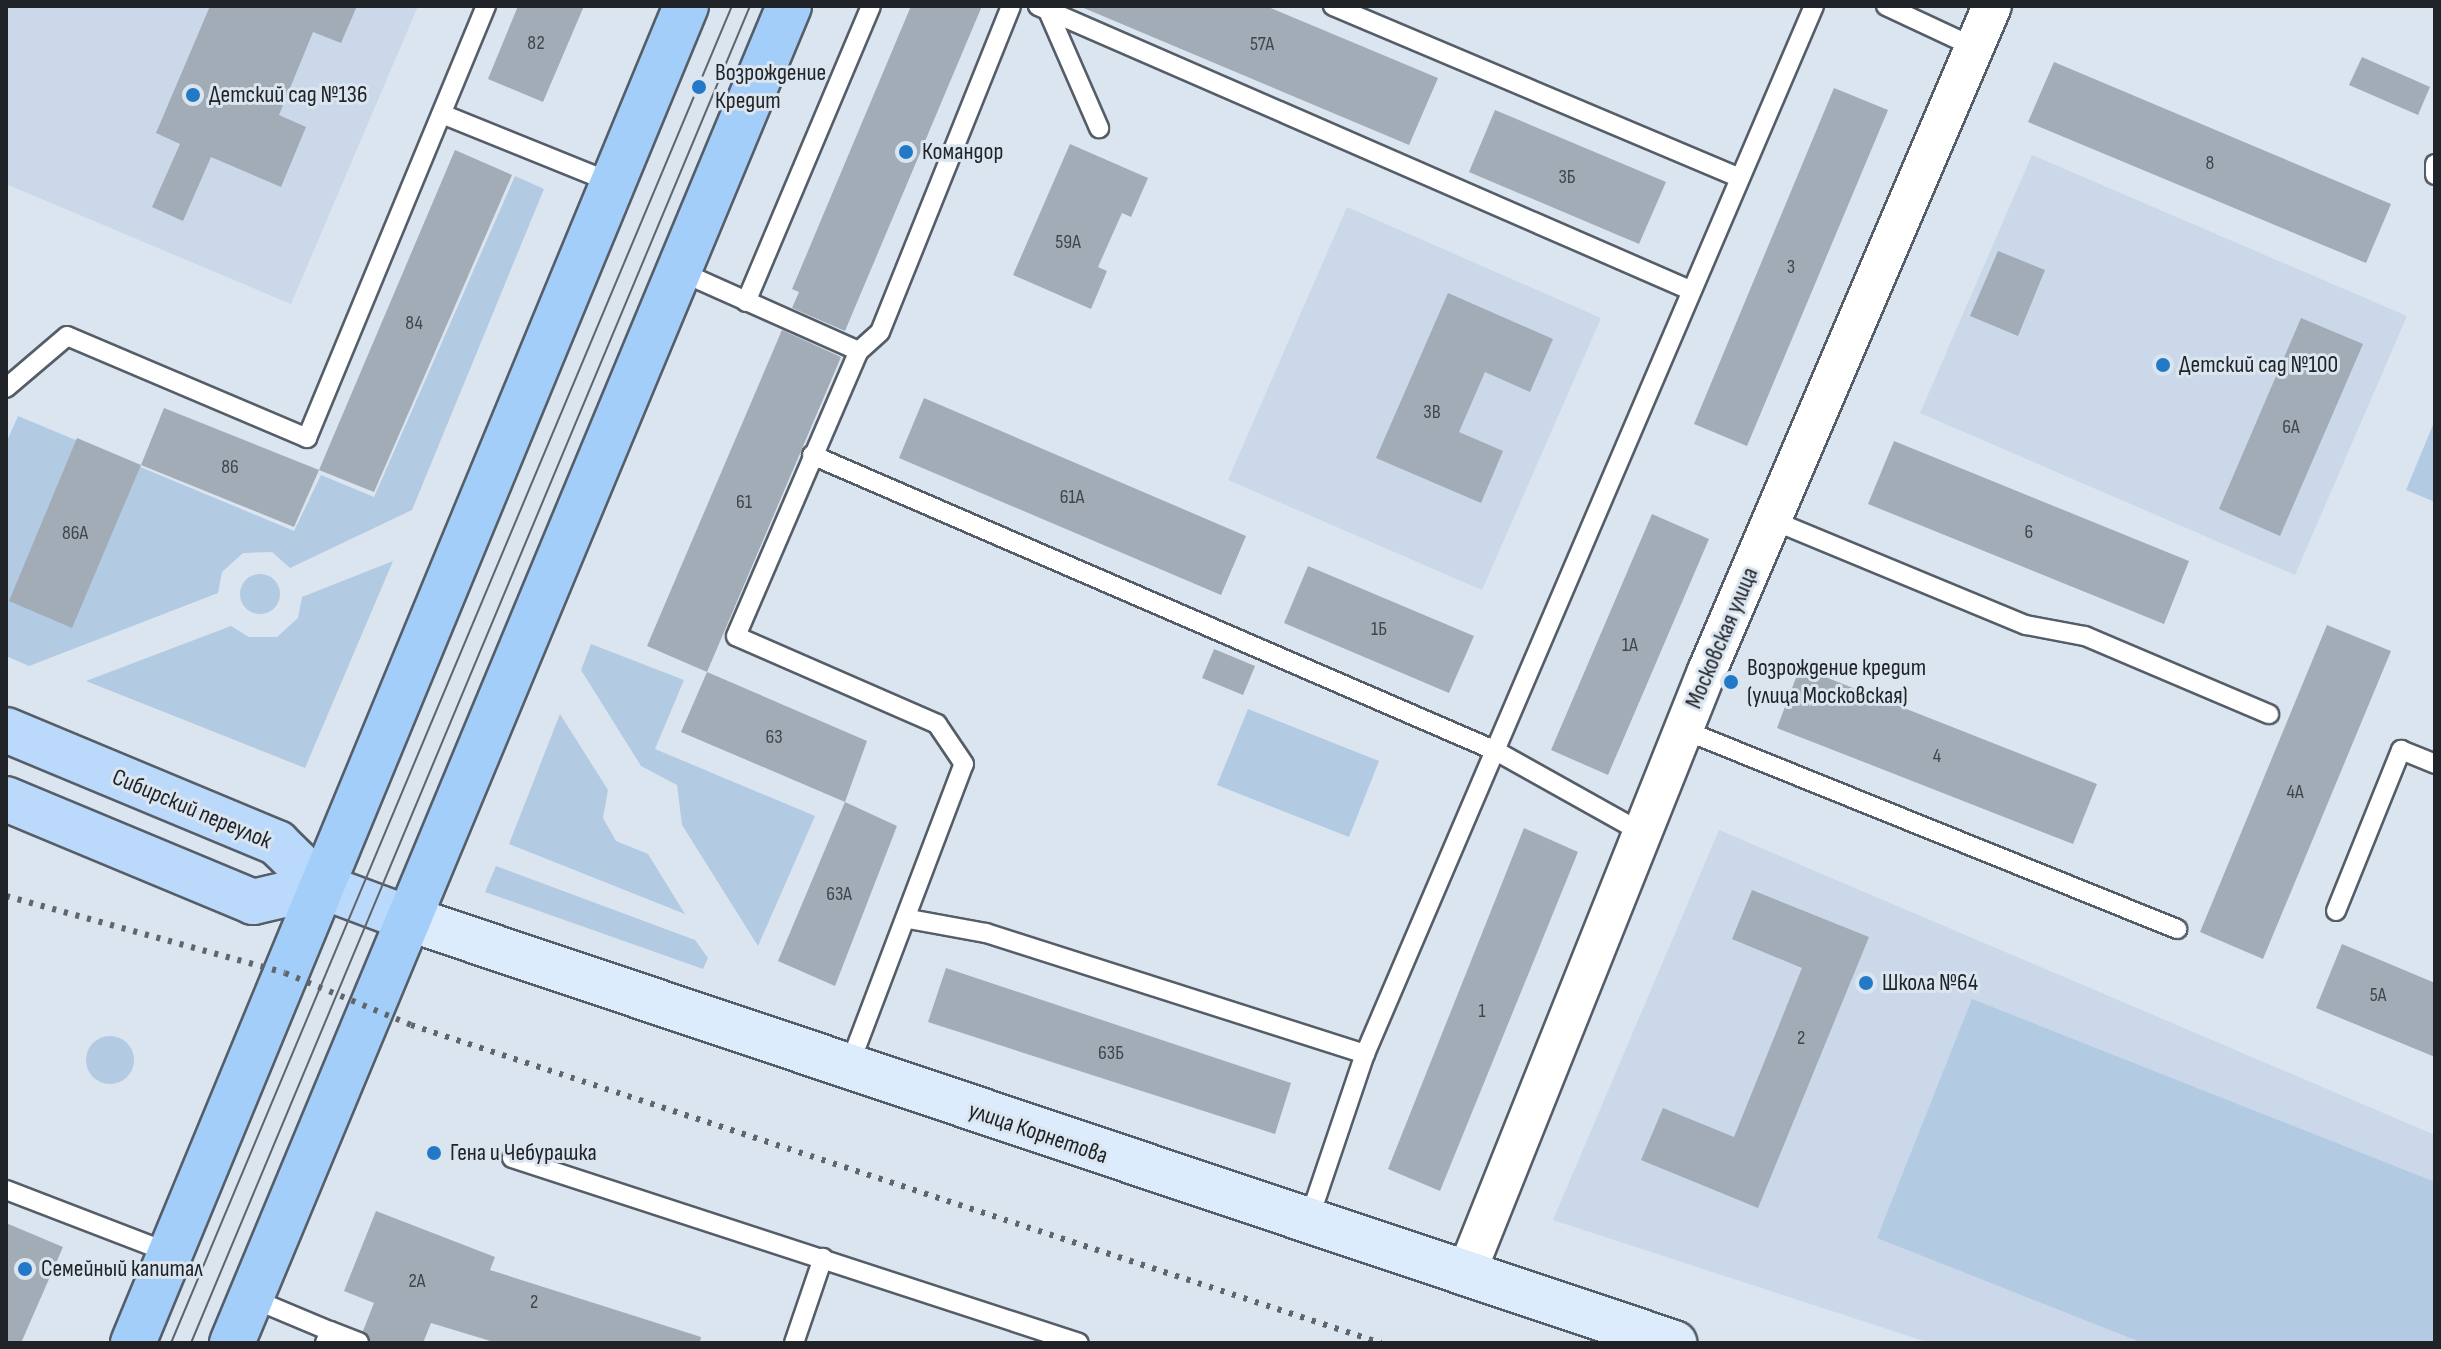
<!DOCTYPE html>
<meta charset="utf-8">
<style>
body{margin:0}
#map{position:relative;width:2441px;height:1349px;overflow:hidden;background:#dbe5f0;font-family:"Sofia Sans Condensed",sans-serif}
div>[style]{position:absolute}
.built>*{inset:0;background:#cad8e9}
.green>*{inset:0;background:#b3cae3}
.round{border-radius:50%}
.building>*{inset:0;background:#a2acb7}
.roads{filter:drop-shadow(2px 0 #555e68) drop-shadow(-2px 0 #555e68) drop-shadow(0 2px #555e68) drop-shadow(0 -2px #555e68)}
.service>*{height:18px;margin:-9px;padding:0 9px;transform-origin:9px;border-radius:9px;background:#fff}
.minor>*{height:38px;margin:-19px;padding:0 19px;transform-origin:19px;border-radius:19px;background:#fff}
.secondary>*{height:44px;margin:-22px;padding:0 22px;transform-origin:22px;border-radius:22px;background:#ddecfd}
.primary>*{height:44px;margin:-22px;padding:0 22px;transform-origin:22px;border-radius:22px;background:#bbdafb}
.trunk>*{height:44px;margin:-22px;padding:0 22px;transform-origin:22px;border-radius:22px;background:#a4cefa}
.tram>*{height:2px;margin:-1px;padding:0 1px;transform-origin:1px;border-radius:1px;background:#60656c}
.rail>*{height:6px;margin-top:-3px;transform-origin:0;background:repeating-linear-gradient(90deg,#60656c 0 4px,transparent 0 12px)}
.dots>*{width:22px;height:22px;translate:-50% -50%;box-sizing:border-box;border:4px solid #dbe5f0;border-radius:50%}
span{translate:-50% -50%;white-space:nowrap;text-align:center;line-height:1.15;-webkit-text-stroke:6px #dbe5f0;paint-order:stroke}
.number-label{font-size:20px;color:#40454b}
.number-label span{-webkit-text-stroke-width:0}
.poi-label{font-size:24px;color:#202327}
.left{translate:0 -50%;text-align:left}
.street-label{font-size:24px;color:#202327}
.frame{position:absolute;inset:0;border:8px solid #202327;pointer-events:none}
</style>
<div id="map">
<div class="built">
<div style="clip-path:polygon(6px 6px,418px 6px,291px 304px,6px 184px)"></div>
<div style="clip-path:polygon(2032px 155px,2407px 316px,2295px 575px,1920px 413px)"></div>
<div style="clip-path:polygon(1347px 207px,1601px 318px,1482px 590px,1228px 480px)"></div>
<div style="clip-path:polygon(1719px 830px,2435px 1135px,2435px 1343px,1930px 1343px,1553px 1220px)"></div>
</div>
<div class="green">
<div style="clip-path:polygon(515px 176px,544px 189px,412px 510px,290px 568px,272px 552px,243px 553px,222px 572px,218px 593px,29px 666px,6px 656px,6px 443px,18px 416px,294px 531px,321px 475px,374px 497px)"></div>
<div style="clip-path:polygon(2435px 420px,2435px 502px,2406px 490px)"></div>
<div style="clip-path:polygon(393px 561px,305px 768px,86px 681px,231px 626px,249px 637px,277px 637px,298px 618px,302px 597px)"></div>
<div class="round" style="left:240px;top:574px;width:40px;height:40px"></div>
<div style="clip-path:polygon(591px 644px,684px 680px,655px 749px,815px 816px,758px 946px,682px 825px,677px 785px,641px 766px,581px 670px)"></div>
<div style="clip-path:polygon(1248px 709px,1379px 761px,1349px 837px,1217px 785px)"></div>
<div style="clip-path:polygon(560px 714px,608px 790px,603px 818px,616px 841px,648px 854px,685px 914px,509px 844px)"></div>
<div style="clip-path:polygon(496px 866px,695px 940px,708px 958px,703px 969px,485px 892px)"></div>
<div style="clip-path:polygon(1972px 999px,2435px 1182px,2435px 1343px,2143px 1343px,1877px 1238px)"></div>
<div class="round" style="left:86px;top:1036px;width:48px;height:48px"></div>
</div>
<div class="building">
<div style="clip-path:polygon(210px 6px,357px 6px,341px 43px,313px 32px,279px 115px,306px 127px,281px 187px,211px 157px,183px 221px,152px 207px,180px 144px,156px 133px)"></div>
<div style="clip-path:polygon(518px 6px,584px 6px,543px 102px,488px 79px)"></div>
<div style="clip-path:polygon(911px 6px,982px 6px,845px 331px,792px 308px,799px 292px,792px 289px)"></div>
<div style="clip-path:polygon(1079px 6px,1266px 6px,1438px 78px,1409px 145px)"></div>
<div style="clip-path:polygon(2362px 57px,2430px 87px,2418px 115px,2349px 85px)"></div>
<div style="clip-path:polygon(2054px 62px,2391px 204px,2366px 263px,2028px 122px)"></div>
<div style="clip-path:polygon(1834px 88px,1888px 110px,1747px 446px,1694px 424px)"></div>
<div style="clip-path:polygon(1495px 110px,1666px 182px,1639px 244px,1469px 172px)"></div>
<div style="clip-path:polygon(1070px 144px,1148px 178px,1131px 217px,1122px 213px,1098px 267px,1107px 271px,1091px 309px,1013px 275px)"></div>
<div style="clip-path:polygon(455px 150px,512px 175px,374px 492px,319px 470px)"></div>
<div style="clip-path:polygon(1998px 251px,2045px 270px,2018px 336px,1970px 316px)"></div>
<div style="clip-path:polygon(1448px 293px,1553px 339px,1530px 392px,1485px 372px,1459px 432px,1503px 451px,1481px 503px,1376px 458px)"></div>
<div style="clip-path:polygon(2301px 318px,2363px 344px,2280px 536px,2219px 509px)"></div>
<div style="clip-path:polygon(782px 330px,841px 357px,707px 672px,647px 646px)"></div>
<div style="clip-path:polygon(924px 398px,1246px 536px,1221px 595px,899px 458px)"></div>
<div style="clip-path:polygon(164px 408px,319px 470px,294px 527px,141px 465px)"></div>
<div style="clip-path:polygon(77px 438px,141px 465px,72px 628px,9px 601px)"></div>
<div style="clip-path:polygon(1894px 441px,2189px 561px,2164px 624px,1868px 504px)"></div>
<div style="clip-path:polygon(1652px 514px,1709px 539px,1608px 775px,1551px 750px)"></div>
<div style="clip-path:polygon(1308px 566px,1474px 636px,1449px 693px,1284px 623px)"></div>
<div style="clip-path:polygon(2327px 625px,2391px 651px,2263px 959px,2200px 932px)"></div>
<div style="clip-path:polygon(1214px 649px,1255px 666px,1243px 695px,1202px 678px)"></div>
<div style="clip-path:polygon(1800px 667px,2097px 784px,2073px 844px,1777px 728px)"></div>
<div style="clip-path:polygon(707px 672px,867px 741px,845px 802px,681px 732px)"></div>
<div style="clip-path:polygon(845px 802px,897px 826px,835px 986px,778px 961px)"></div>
<div style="clip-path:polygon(1524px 828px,1578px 852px,1440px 1191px,1388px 1169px)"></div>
<div style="clip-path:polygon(1752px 890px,1869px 937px,1758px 1208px,1641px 1160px,1663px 1108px,1734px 1137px,1802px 968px,1732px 939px)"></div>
<div style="clip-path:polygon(2342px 944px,2435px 983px,2435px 1057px,2316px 1008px)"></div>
<div style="clip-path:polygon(946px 968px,1291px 1083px,1275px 1134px,928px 1022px)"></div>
<div style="clip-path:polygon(376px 1211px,495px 1257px,490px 1270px,701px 1337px,700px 1343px,497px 1343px,431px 1323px,423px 1343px,371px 1343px,363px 1331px,374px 1303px,344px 1291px)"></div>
<div style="clip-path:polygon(6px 1223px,63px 1247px,21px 1343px,6px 1343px)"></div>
</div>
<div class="roads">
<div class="service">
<div style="left:1038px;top:6px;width:711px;rotate:23.54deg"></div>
<div style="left:1333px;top:6px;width:440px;rotate:22.9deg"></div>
<div style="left:1886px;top:6px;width:97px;rotate:25deg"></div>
<div style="left:1048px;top:11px;width:128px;rotate:66.4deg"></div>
<div style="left:442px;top:114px;width:184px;rotate:22deg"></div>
<div style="left:2435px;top:164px;width:11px;rotate:90deg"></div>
<div style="left:679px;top:271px;width:197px;rotate:24deg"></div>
<div style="left:859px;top:351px;width:28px;rotate:-42deg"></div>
<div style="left:880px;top:332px;width:351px;rotate:-68.1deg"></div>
<div style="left:746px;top:302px;width:321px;rotate:-67.1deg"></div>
<div style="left:6px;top:388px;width:80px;rotate:-40.4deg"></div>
<div style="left:67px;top:336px;width:261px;rotate:23deg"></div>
<div style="left:307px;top:438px;width:468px;rotate:-67.5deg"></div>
<div style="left:812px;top:455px;width:745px;rotate:23.4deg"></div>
<div style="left:1496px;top:751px;width:166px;rotate:29.2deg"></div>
<div style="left:1772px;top:520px;width:275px;rotate:22.5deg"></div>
<div style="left:2026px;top:625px;width:60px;rotate:10.6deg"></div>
<div style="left:2085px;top:636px;width:200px;rotate:23deg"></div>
<div style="left:1684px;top:730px;width:532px;rotate:21.98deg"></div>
<div style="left:2336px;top:911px;width:174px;rotate:-68deg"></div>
<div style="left:2401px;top:750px;width:37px;rotate:22deg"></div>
<div style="left:909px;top:919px;width:78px;rotate:10.3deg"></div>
<div style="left:986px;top:933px;width:398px;rotate:17.7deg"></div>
<div style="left:849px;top:1066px;width:323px;rotate:-69.2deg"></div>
<div style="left:964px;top:764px;width:48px;rotate:-124deg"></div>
<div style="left:937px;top:724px;width:219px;rotate:-156.4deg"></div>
<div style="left:736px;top:636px;width:310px;rotate:-66.7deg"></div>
<div style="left:512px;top:1158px;width:596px;rotate:18.07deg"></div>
<div style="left:6px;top:1190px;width:176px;rotate:21deg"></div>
<div style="left:1308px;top:1222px;width:177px;rotate:-71.3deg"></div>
<div style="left:1365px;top:1054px;width:1140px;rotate:-66.81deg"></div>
<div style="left:251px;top:1298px;width:86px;rotate:22.7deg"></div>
<div style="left:330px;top:1331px;width:13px;rotate:113deg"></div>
<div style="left:330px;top:1331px;width:31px;rotate:21deg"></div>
<div style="left:794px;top:1343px;width:90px;rotate:-71.2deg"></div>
</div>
<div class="minor">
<div style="left:1465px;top:1276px;width:652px;rotate:-68.2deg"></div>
<div style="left:1707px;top:671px;width:723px;rotate:-66.8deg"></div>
</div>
<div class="secondary">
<div style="left:404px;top:917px;width:1340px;rotate:18.54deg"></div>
</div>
<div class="primary">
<div style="left:6px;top:730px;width:294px;rotate:22.6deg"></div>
<div style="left:277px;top:843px;width:62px;rotate:44.3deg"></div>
<div style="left:321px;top:886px;width:89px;rotate:20.5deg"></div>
<div style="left:6px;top:799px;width:268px;rotate:22.6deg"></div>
<div style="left:253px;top:902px;width:70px;rotate:-13.2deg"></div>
</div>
<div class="trunk">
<div style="left:133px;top:1343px;width:1447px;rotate:-67.53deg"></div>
<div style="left:232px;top:1343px;width:1448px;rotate:-67.38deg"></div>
</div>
</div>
<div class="tram">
<div style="left:171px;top:1343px;width:1450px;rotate:-67.24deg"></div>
<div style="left:191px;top:1343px;width:1449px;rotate:-67.31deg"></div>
</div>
<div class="rail">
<div style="left:6px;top:896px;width:289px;rotate:15.4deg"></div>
<div style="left:285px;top:973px;width:136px;rotate:22.4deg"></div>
<div style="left:411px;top:1025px;width:1021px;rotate:18.15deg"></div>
</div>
<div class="dots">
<div style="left:699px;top:87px;background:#2479c7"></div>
<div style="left:193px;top:95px;background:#2479c7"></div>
<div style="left:906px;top:152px;background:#2479c7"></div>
<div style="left:2163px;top:365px;background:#2479c7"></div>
<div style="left:1731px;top:682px;background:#2479c7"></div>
<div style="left:1866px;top:983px;background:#2479c7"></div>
<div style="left:434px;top:1153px;background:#2479c7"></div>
<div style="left:25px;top:1269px;background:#2479c7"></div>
</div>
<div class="number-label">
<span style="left:536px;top:43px">82</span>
<span style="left:1262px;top:44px">57А</span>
<span style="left:2210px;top:163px">8</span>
<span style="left:1567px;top:177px">3Б</span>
<span style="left:1068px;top:242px">59А</span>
<span style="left:1791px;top:267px">3</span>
<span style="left:414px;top:323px">84</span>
<span style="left:1432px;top:412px">3В</span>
<span style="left:2291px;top:427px">6А</span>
<span style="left:230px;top:467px">86</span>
<span style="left:1072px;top:497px">61А</span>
<span style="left:744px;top:502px">61</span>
<span style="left:2029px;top:532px">6</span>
<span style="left:75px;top:533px">86А</span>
<span style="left:1379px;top:629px">1Б</span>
<span style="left:1630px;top:645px">1А</span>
<span style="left:774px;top:737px">63</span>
<span style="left:1937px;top:756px">4</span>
<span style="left:2295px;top:792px">4А</span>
<span style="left:839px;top:894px">63А</span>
<span style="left:2378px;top:995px">5А</span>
<span style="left:1482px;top:1011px">1</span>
<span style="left:1801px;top:1038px">2</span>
<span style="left:1111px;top:1053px">63Б</span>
<span style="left:417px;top:1281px">2А</span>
<span style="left:534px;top:1302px">2</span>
</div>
<div class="poi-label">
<span class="left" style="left:715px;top:87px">Возрождение<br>Кредит</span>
<span class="left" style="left:209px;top:95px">Детский сад №136</span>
<span class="left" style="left:922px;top:152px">Командор</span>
<span class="left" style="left:2179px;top:365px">Детский сад №100</span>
<span class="left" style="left:1747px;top:682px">Возрождение кредит<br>(улица Московская)</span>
<span class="left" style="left:1882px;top:983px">Школа №64</span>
<span class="left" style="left:450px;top:1153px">Гена и Чебурашка</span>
<span class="left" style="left:41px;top:1269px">Семейный капитал</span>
</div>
<div class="street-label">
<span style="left:1722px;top:638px;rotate:-67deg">Московская улица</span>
<span style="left:192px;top:809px;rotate:23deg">Сибирский переулок</span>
<span style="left:1038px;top:1133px;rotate:19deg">улица Корнетова</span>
</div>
<div class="frame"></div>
</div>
